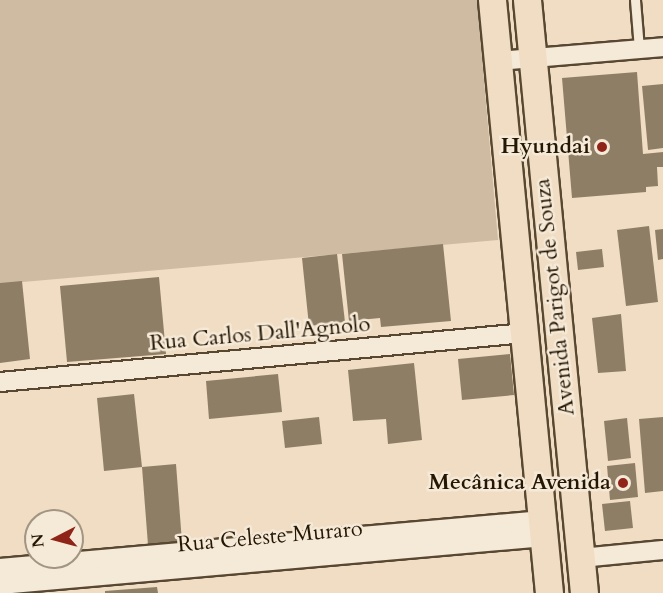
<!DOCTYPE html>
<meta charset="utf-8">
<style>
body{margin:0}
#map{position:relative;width:663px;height:593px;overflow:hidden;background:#f0ddc3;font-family:Cardo,serif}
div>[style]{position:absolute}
.green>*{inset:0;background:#cebba2}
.building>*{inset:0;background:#8f7e66}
.roads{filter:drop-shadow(2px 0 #584832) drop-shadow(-2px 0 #584832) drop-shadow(0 2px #584832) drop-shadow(0 -2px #584832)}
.service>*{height:9px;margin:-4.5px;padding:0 4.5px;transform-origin:4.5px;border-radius:4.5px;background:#f5e9d8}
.minor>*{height:18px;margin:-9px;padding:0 9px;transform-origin:9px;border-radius:9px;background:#f5e9d8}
.primary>*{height:27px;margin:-13.5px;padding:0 13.5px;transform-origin:13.5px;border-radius:13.5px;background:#f0ddc3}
.dots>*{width:16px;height:16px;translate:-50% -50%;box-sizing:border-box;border:3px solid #f5e9d8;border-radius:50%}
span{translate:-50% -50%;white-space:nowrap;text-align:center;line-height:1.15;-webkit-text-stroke:5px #f5e9d8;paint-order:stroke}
.poi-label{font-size:22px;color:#261702;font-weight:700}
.right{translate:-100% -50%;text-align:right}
.street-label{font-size:22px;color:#261702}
.north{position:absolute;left:24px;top:509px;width:60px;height:60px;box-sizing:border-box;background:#f5e9d8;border:2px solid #a29582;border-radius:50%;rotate:264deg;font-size:16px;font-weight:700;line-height:24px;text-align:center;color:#261702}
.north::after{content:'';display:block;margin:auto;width:21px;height:27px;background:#8f2418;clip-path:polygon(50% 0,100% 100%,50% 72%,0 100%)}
</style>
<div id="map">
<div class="green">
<div style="clip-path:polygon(0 0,477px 0,498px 240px,0 284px)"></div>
</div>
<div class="building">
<div style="clip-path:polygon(637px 72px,643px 154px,663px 152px,663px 167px,657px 167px,658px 186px,646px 187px,646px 192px,572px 198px,562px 78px)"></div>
<div style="clip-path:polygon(663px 84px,663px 148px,648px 150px,642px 86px)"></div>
<div style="clip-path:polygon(649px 226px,658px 302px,626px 306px,617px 230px)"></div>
<div style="clip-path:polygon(663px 229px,663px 259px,658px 260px,655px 230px)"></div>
<div style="clip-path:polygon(443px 244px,451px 321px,381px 327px,380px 318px,349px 321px,342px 254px)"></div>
<div style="clip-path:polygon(602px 249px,604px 267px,578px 270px,576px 252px)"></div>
<div style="clip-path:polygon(337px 254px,345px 322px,309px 326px,302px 258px)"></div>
<div style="clip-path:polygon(159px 277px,166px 354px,67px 362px,60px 286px)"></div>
<div style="clip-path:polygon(22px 281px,30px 359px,0 363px,0 283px)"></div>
<div style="clip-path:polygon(621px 314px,626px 371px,598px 373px,592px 318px)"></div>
<div style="clip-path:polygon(510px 354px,514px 395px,462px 400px,458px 359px)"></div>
<div style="clip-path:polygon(414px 363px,422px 440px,388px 444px,386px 419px,353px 421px,348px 370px)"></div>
<div style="clip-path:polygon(278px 374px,282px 412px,209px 419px,206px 381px)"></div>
<div style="clip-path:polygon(134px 394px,142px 467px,104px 471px,97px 398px)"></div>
<div style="clip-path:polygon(319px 417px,322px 444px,285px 448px,282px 421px)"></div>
<div style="clip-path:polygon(663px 417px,663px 491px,645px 493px,639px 419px)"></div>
<div style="clip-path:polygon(627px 418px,631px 458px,608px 461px,604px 421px)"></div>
<div style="clip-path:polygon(635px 463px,638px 497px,610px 500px,607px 466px)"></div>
<div style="clip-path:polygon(176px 464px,182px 542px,148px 545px,142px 467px)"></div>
<div style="clip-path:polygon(630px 501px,633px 528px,605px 531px,602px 504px)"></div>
<div style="clip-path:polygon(157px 587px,158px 593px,105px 593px,105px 591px)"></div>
</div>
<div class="roads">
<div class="service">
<div style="left:635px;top:0;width:49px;rotate:85.3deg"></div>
</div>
<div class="minor">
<div style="left:498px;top:61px;width:166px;rotate:-4.8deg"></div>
<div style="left:0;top:382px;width:527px;rotate:-5.33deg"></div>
<div style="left:581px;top:558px;width:82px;rotate:-5.6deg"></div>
<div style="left:0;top:568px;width:545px;rotate:-5.05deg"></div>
<div style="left:0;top:585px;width:547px;rotate:-5.03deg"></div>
</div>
<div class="primary">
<div style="left:492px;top:0;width:596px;rotate:84.51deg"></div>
<div style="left:527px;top:0;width:596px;rotate:84.51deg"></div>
</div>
</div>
<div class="dots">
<div style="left:602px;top:147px;background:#8f2418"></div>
<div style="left:623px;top:483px;background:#8f2418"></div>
</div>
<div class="poi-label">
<span class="right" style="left:590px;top:147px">Hyundai</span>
<span class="right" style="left:611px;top:483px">Mecânica Avenida</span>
</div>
<div class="street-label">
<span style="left:555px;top:297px;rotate:-96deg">Avenida Parigot de Souza</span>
<span style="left:260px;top:334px;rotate:-5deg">Rua Carlos Dall'Agnolo</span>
<span style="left:270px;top:537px;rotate:-5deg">Rua Celeste Muraro</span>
</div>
<div class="north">N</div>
</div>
